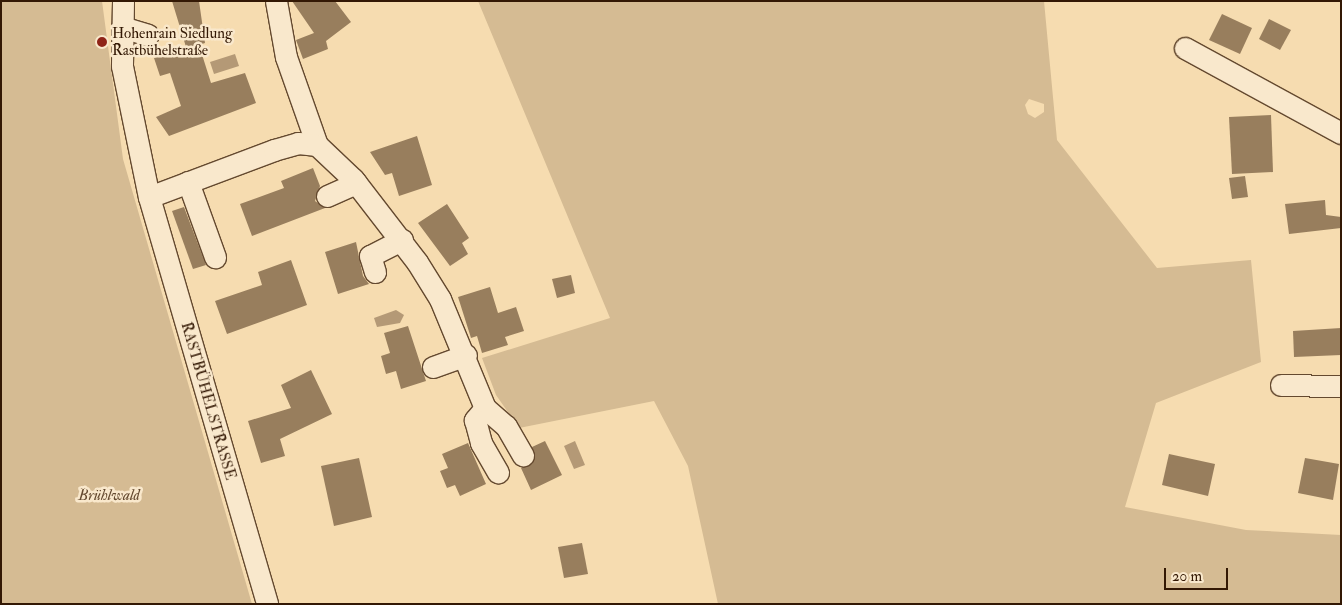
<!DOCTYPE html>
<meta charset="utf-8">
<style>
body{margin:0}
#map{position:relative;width:1342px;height:605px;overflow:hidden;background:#f6dcb0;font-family:"IM FELL Double Pica",serif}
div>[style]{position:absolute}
.green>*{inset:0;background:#d5bb93}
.water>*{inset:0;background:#b49976}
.building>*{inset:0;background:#987e5d}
.roads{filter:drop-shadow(1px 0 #64492f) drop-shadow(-1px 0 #64492f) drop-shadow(0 1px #64492f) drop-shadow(0 -1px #64492f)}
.minor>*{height:21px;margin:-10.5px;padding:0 10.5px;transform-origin:10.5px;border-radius:10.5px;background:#f9e8cc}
.dots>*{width:14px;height:14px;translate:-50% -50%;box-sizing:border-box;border:2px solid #f9e8cc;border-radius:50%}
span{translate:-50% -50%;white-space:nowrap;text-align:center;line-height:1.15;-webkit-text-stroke:5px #f9e8cc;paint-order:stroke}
.poi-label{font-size:15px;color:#331804}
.left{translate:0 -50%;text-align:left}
.street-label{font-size:15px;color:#331804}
.park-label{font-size:15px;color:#64492f;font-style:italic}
.frame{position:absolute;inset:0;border:2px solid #331804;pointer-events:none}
.scale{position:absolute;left:1164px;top:568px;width:64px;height:22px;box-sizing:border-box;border:2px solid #331804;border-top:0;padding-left:6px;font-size:15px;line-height:18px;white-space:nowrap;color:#331804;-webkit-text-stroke:4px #f9e8cc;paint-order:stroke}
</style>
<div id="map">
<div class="green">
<div style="clip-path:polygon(1px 1px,102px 1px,123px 159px,252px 604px,1px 604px)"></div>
<div style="clip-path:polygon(evenodd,478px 1px,1044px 1px,1057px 140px,1157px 268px,1251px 260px,1261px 362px,1156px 403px,1125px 507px,1246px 530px,1341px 535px,1341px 604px,718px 604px,688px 466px,654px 401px,519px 428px,496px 395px,482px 358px,610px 318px,478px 1px,1029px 99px,1044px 104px,1044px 112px,1035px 118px,1028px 114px,1025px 105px,1029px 99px)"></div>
</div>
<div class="water">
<div style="clip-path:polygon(235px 54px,239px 66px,214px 74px,210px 62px)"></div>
<div style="clip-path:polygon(396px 310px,404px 315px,400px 323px,377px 327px,374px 318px)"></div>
<div style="clip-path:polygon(575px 441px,585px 465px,574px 469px,564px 446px)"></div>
</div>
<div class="building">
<div style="clip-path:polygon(172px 1px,199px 1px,205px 43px,199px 45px,211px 83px,245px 73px,256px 103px,169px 136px,156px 117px,181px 106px,170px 73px,160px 76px,154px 58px,186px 47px)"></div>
<div style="clip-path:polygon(292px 1px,335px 1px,351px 22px,326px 41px,328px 49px,303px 59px,296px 40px,314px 33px)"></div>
<div style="clip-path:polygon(1222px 14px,1252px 28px,1240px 54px,1209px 40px)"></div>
<div style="clip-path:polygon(1269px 19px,1291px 30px,1280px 50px,1259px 39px)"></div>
<div style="clip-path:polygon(1271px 115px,1273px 172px,1232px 174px,1229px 117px)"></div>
<div style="clip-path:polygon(417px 136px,432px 185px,399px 196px,392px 173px,385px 175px,370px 152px)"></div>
<div style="clip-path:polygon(313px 168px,320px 186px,315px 201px,325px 208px,252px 236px,240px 204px,284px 188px,281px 181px)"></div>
<div style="clip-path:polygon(1245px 176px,1248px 197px,1232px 199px,1229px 178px)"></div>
<div style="clip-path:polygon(1325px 200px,1326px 215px,1341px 217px,1341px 228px,1289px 234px,1285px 204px)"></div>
<div style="clip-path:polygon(447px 204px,469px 238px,462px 243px,468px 254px,450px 266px,418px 223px)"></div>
<div style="clip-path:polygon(184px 207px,206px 265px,193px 269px,172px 211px)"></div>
<div style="clip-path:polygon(356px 242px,363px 276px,369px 284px,338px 294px,325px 252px)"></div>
<div style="clip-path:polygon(291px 260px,307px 305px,227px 334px,215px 301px,262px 285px,258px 272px)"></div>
<div style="clip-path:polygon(571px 275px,575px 293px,557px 298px,552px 279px)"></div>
<div style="clip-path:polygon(490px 287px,498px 313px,516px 307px,524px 331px,505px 337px,508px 345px,482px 353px,477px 336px,471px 338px,458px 297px)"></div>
<div style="clip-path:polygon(408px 326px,426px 381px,401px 389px,396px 371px,386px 374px,381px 356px,390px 353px,384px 333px)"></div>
<div style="clip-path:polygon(1341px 328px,1341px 355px,1294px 357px,1293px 331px)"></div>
<div style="clip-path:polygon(311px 370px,332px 414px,280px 439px,285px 456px,261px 463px,248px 421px,291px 408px,281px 385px)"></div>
<div style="clip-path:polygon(545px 441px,562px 475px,531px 490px,521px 468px,533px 463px,532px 447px)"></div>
<div style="clip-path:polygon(468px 443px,486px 484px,460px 496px,455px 485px,447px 488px,440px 471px,448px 468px,442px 454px)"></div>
<div style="clip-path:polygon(1169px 454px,1215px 464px,1208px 496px,1162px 485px)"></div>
<div style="clip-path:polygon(359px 458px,372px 517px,334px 526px,321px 466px)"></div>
<div style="clip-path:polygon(1305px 458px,1339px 464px,1333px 500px,1298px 493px)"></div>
<div style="clip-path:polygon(582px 543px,588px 574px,564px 578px,558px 547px)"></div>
</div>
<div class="roads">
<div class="minor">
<div style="left:123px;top:1px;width:65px;rotate:90.9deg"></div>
<div style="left:122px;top:66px;width:134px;rotate:78.4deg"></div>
<div style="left:149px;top:197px;width:424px;rotate:73.8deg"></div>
<div style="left:276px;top:1px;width:57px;rotate:79.9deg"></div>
<div style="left:286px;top:57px;width:93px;rotate:70.6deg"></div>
<div style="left:122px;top:27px;width:27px;rotate:17deg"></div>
<div style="left:1185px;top:48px;width:178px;rotate:28.6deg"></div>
<div style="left:188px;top:182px;width:80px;rotate:70.2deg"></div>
<div style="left:327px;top:196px;width:32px;rotate:-24deg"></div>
<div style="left:149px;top:197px;width:134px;rotate:-20.6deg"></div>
<div style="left:274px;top:150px;width:25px;rotate:-16deg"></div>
<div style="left:298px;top:143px;width:19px;rotate:6deg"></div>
<div style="left:317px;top:145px;width:50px;rotate:43.4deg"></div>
<div style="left:353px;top:179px;width:105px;rotate:52.4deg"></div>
<div style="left:417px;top:262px;width:44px;rotate:58.1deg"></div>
<div style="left:440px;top:299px;width:118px;rotate:67.6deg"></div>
<div style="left:485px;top:408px;width:28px;rotate:41deg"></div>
<div style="left:506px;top:426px;width:34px;rotate:60deg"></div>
<div style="left:375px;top:272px;width:17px;rotate:-107deg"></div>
<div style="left:370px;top:256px;width:36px;rotate:-27deg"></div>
<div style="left:433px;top:367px;width:35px;rotate:-20deg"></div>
<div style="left:1281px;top:385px;width:60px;rotate:1deg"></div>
<div style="left:485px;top:408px;width:16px;rotate:130deg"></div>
<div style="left:475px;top:420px;width:24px;rotate:75deg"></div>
<div style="left:481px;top:443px;width:34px;rotate:60deg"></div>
</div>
</div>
<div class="dots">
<div style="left:102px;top:42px;background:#8f2418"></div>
</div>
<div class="poi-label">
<span class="left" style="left:112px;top:42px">Hohenrain Siedlung<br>Rastbühelstraße</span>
</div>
<div class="street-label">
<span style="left:208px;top:401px;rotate:74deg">RASTBÜHELSTRASSE</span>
</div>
<div class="park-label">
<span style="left:109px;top:496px">Brühlwald</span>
</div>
<div class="frame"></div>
<div class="scale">20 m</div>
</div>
